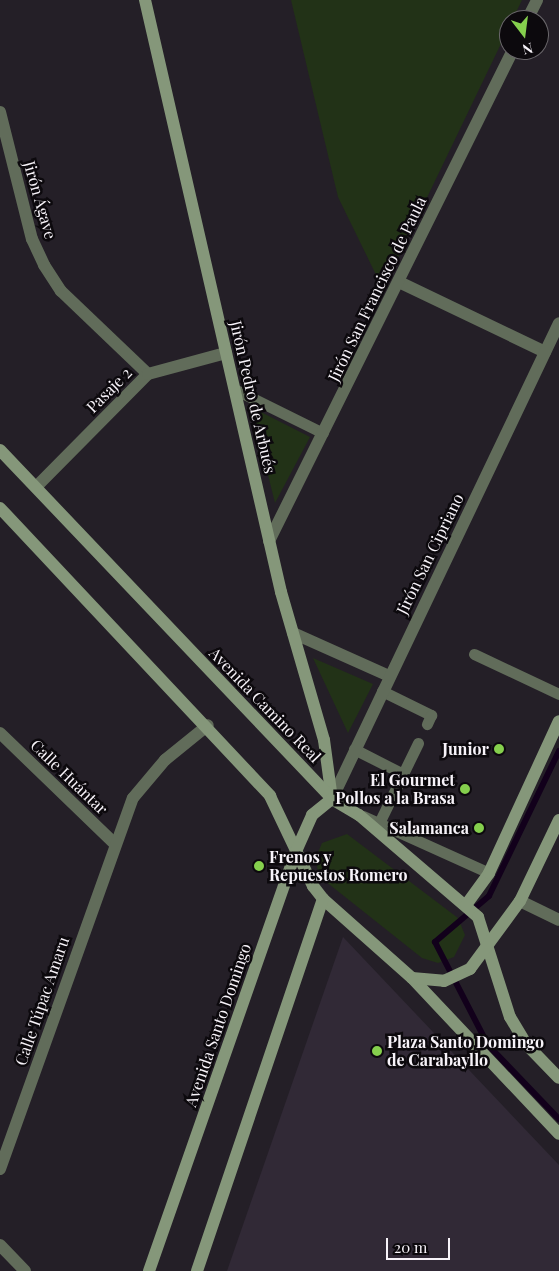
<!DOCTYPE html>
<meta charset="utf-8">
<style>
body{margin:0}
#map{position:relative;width:559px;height:1271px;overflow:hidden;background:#241f27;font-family:"Playfair Display",serif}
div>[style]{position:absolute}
.built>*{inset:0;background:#312936}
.green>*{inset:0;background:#223217}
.stream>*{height:6px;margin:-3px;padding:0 3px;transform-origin:3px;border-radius:3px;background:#12001b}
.lane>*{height:11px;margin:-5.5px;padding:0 5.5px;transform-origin:5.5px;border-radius:5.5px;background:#616c5a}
.street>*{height:12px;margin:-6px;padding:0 6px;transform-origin:6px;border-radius:6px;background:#616c5a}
.secondary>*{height:12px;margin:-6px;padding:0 6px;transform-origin:6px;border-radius:6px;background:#85977a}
.dots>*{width:14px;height:14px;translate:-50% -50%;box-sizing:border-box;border:2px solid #0c090d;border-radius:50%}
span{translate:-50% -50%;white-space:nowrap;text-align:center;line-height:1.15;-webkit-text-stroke:5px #0c090d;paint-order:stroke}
.street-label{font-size:16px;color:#f7f3f9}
.poi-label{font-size:16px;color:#f7f3f9;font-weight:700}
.right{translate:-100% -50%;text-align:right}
.left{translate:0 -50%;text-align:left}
.north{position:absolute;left:499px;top:10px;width:50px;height:50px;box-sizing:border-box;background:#0c090d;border:1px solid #6a676b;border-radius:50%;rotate:165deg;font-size:14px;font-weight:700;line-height:20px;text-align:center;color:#f7f3f9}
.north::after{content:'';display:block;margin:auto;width:18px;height:22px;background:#85cf4d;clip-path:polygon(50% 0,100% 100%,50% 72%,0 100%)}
.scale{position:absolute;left:386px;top:1238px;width:64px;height:22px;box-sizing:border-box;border:2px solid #f7f3f9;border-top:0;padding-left:6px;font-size:15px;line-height:18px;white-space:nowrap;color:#f7f3f9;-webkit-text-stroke:4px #0c090d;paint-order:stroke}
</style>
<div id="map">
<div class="built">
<div style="clip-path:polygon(343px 937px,559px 1165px,559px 1271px,227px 1271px)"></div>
</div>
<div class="green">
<div style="clip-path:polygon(291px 0,522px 0,383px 289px,338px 197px)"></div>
<div style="clip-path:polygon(251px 407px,310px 437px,275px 503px)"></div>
<div style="clip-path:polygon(313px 658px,373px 684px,348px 733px)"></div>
<div style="clip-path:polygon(347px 834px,458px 918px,465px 935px,454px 957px,438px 963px,422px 958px,320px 877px,315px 860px,322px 843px)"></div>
</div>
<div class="stream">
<div style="left:559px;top:751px;width:161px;rotate:115.8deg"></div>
<div style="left:489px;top:896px;width:71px;rotate:139.6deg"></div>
<div style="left:435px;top:942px;width:116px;rotate:62.8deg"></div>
<div style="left:488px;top:1045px;width:103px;rotate:46.2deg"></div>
</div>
<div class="lane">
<div style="left:234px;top:389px;width:99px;rotate:26.3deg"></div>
<div style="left:474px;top:654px;width:94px;rotate:25.2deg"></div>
<div style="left:382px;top:691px;width:55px;rotate:26.1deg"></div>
<div style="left:431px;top:715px;width:10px;rotate:114deg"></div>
<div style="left:354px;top:749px;width:55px;rotate:27deg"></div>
<div style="left:363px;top:816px;width:138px;rotate:24.3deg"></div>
<div style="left:379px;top:823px;width:89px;rotate:-64deg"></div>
</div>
<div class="street">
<div style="left:527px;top:20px;width:22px;rotate:-63deg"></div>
<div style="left:0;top:112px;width:131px;rotate:75.9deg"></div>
<div style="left:32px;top:239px;width:29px;rotate:65deg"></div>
<div style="left:44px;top:265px;width:31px;rotate:57deg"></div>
<div style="left:61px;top:291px;width:120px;rotate:43.7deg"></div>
<div style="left:399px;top:282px;width:162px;rotate:25.6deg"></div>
<div style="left:36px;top:487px;width:159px;rotate:-45.3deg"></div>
<div style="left:148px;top:374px;width:81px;rotate:-15.1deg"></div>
<div style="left:269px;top:541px;width:548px;rotate:-63.58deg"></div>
<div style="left:293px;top:633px;width:105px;rotate:24.1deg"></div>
<div style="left:0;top:733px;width:160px;rotate:44deg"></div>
<div style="left:332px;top:799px;width:527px;rotate:-64.5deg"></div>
<div style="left:520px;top:901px;width:43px;rotate:26deg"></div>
<div style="left:0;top:1169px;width:394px;rotate:-70.3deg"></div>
<div style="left:133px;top:798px;width:50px;rotate:-49.9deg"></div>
<div style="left:165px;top:760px;width:55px;rotate:-39.1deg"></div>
<div style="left:0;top:1245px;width:36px;rotate:46deg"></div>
</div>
<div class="secondary">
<div style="left:145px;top:0;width:607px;rotate:77.06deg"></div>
<div style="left:281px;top:592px;width:154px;rotate:73.8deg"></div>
<div style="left:324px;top:740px;width:60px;rotate:82.3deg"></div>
<div style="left:0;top:450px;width:482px;rotate:46.4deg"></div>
<div style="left:332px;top:799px;width:31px;rotate:31deg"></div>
<div style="left:359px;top:815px;width:157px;rotate:40.6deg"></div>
<div style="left:478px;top:917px;width:105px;rotate:72.3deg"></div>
<div style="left:510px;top:1017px;width:31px;rotate:59deg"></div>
<div style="left:526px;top:1044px;width:47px;rotate:45.9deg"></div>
<div style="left:0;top:508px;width:395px;rotate:46.8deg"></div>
<div style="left:270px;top:796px;width:100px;rotate:64.5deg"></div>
<div style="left:313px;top:886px;width:16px;rotate:52deg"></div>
<div style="left:323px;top:899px;width:119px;rotate:41.6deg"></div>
<div style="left:412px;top:978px;width:214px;rotate:46.7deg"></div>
<div style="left:466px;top:905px;width:39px;rotate:-54deg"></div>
<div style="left:489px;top:873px;width:167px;rotate:-65.3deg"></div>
<div style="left:412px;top:978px;width:32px;rotate:5deg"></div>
<div style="left:444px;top:981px;width:29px;rotate:-25deg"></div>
<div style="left:470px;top:969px;width:84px;rotate:-53.7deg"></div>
<div style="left:520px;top:901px;width:90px;rotate:-64.3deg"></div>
<div style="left:149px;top:1271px;width:447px;rotate:-70.7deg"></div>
<div style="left:297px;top:849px;width:37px;rotate:-66deg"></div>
<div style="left:312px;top:815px;width:26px;rotate:-39deg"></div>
<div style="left:197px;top:1271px;width:393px;rotate:-71.3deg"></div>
</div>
<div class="dots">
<div style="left:499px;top:749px;background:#85cf4d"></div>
<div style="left:465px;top:789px;background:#85cf4d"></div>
<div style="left:479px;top:828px;background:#85cf4d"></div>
<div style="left:259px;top:866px;background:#85cf4d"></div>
<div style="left:377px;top:1051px;background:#85cf4d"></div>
</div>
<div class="street-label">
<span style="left:40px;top:200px;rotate:74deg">Jirón Ágave</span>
<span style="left:377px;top:289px;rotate:-64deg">Jirón San Francisco de Paula</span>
<span style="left:109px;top:390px;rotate:-45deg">Pasaje 2</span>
<span style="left:253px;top:397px;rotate:77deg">Jirón Pedro de Arbués</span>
<span style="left:430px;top:554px;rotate:-64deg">Jirón San Cipriano</span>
<span style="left:265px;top:705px;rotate:46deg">Avenida Camino Real</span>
<span style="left:69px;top:777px;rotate:44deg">Calle Huántar</span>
<span style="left:42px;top:1001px;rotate:-71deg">Calle Túpac Amaru</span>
<span style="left:218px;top:1025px;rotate:-71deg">Avenida Santo Domingo</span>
</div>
<div class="poi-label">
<span class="right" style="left:489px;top:749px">Junior</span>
<span class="right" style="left:455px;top:789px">El Gourmet<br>Pollos a la Brasa</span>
<span class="right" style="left:469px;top:828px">Salamanca</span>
<span class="left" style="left:269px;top:866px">Frenos y<br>Repuestos Romero</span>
<span class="left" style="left:387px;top:1051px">Plaza Santo Domingo<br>de Carabayllo</span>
</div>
<div class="north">N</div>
<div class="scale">20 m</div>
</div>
